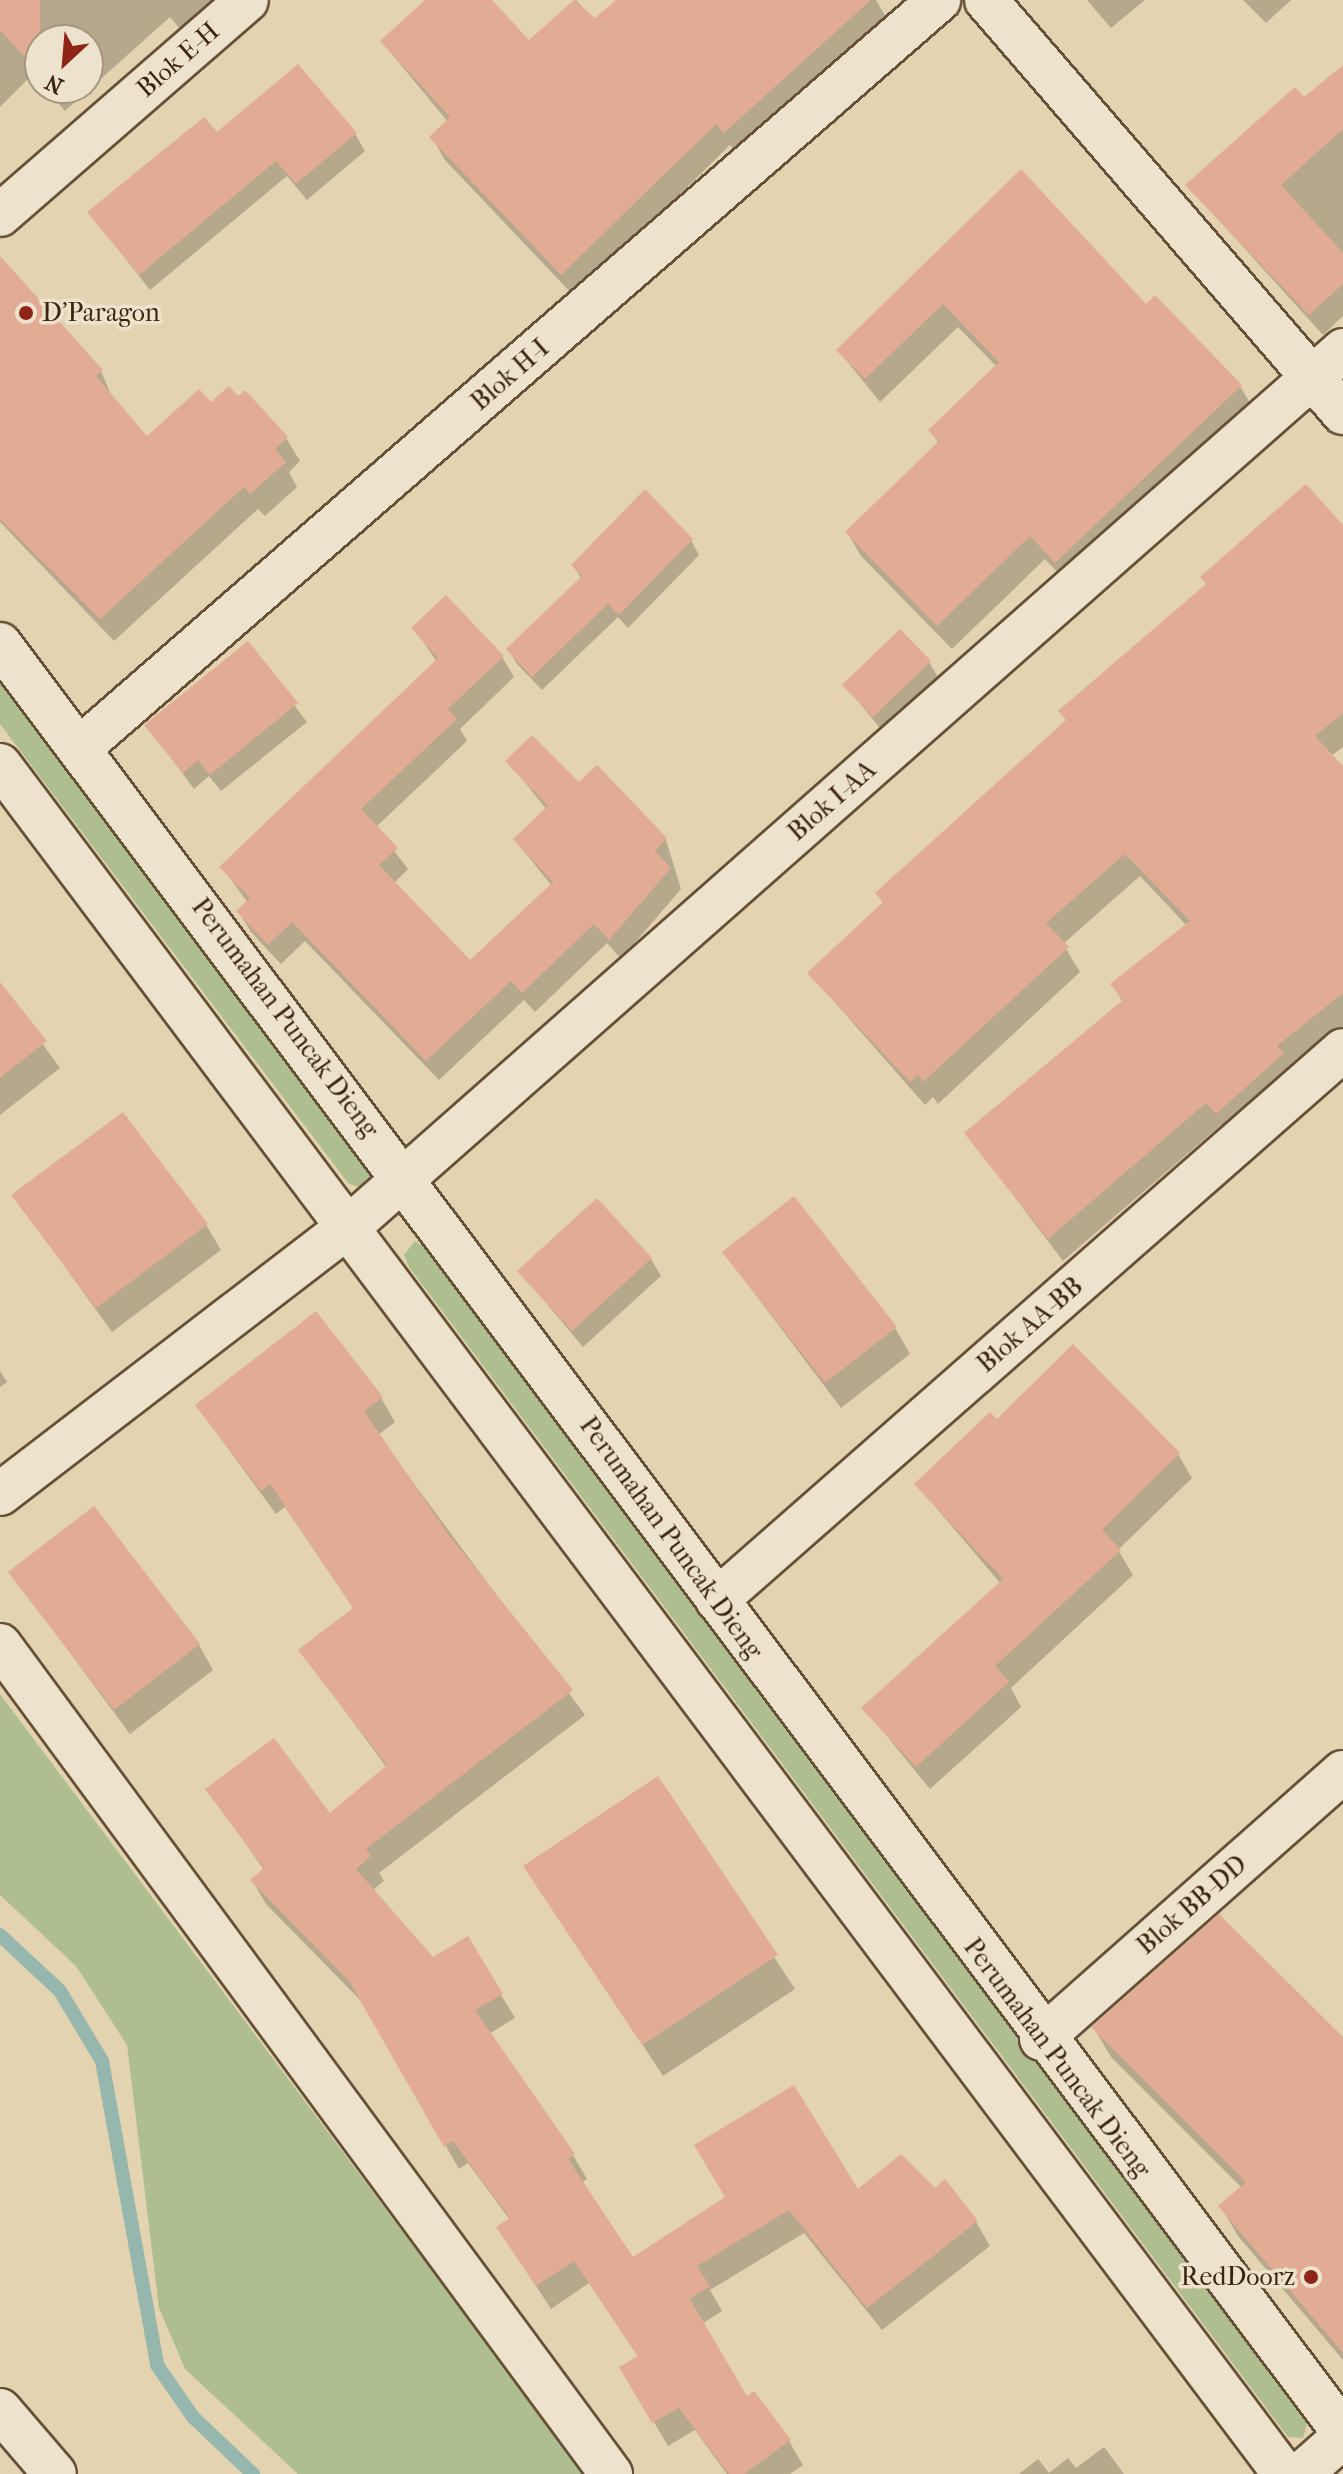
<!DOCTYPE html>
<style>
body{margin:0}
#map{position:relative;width:1343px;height:2474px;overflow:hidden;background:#e4d3b0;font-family:"IM FELL French Canon",serif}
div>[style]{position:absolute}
.green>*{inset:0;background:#afbe8f}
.shadow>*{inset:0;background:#0003}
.stream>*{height:14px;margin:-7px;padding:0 7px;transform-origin:7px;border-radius:7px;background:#95b7ae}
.building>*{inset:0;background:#e1ab94}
.roads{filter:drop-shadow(2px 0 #665037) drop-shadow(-2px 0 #665037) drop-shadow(0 2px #665037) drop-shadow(0 -2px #665037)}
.street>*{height:42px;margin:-21px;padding:0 21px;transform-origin:21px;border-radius:21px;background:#ede2cc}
.dots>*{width:22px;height:22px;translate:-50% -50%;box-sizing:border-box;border:4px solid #ede2cc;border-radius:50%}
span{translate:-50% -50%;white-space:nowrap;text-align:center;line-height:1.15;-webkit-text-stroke:7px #ede2cc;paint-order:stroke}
.street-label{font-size:26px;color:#3c250f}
.poi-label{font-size:26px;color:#3c250f}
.left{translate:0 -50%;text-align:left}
.right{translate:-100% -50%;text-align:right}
.north{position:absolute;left:24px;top:24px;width:80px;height:80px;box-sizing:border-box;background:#ede2cc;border:2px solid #a69680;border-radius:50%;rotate:206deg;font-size:22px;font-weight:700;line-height:32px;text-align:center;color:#3c250f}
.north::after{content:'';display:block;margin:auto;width:28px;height:36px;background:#8f2418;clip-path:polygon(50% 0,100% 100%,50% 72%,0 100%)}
</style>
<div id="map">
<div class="green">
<div style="clip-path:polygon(0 675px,375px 1176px,363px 1189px,348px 1183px,0 724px)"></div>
<div style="clip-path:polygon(415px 1241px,431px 1251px,1307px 2423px,1303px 2438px,1288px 2437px,409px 1267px,404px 1255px)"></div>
<div style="clip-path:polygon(0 1694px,584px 2474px,298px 2474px,185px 2369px,159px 2308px,127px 2045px,76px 1966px,0 1895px)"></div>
</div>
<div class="shadow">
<div style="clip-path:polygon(0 0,245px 0,196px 48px,170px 17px,65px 111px,45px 88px,88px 88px,88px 40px,40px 40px,40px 82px,33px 74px,0 107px)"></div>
<div style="clip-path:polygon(428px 0,490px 0,528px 43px,576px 0,595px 21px,619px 0,876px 0,887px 19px,738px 154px,730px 145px,575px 297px,444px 159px,432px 137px,448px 122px,382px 42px)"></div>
<div style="clip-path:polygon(1087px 0,1145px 0,1111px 28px)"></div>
<div style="clip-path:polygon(1243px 0,1291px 0,1266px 23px)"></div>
<div style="clip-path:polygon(1343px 74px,1343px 316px,1323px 335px,1188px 186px)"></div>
<div style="clip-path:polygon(355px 134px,365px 151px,307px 200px,287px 176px,150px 290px,89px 212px)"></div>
<div style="clip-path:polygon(1021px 172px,1146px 306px,1240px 386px,1254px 410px,1070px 586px,1045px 559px,952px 649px,861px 556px,847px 532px,939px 444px,930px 430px,997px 367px,958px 327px,880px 402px,838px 350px)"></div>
<div style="clip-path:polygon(0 259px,101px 371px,112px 397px,147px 439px,286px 438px,300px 461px,289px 472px,297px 487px,265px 516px,258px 509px,114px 641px,0 522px)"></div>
<div style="clip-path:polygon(1343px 531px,1343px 747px,1331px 756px,1343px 769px,1343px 1027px,1291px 1070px,1231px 1136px,1221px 1125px,1063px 1261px,966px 1133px,1123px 1003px,1113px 984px,1187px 926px,1140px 876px,1063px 944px,1080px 972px,938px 1104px,933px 1097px,925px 1105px,810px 974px,884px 904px,877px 893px,1067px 722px,1061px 711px)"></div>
<div style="clip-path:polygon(691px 540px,699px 555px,628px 628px,618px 617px,542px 690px,517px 664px,508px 649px,582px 580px,573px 565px)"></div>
<div style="clip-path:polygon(414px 628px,502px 657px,514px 677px,460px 729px,467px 741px,376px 827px,408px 869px,394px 883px,470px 963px,552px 886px,515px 840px,547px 810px,508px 761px,579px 785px,597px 768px,666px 840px,681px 889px,621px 959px,607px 943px,535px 1012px,524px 1000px,439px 1080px,305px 941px,281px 964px,251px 932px,239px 912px,248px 903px,222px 867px,437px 662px)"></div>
<div style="clip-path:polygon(248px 644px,307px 722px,221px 791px,209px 776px,194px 789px,147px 725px)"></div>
<div style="clip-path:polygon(929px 662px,939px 679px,884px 733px,845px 685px)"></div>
<div style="clip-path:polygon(0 985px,60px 1068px,0 1115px)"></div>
<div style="clip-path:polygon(14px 1196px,206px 1225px,221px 1250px,112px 1332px)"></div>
<div style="clip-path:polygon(724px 1253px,895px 1328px,910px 1354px,841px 1408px)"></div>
<div style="clip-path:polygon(651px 1259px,661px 1276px,583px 1347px,520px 1272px)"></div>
<div style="clip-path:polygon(0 1371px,7px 1382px,0 1387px)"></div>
<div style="clip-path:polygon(381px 1398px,395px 1422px,378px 1435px,585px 1715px,379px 1873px,384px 1881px,372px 1891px,433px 1959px,501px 1995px,515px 2018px,489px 2034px,573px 2155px,587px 2179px,581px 2183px,633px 2260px,727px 2197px,858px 2192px,934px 2190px,976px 2222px,990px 2246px,882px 2330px,804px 2233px,710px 2290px,722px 2311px,702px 2324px,747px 2399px,789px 2441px,803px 2465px,790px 2474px,727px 2474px,695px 2430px,668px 2446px,622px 2368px,639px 2358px,589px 2283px,551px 2309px,513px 2251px,510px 2220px,468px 2163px,459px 2169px,365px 2005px,266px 1904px,252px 1880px,264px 1870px,208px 1790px,330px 1816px,387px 1768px,301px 1651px,354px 1609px,285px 1507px,276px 1514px,197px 1406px)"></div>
<div style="clip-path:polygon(996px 1422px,1178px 1454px,1192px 1478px,1118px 1550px,1133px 1575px,1011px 1688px,1021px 1707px,930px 1789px,864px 1708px,1001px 1584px,916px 1484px)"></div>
<div style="clip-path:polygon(11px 1573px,199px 1645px,213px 1670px,130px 1734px)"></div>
<div style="clip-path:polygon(657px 1779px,795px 1989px,663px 2076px,526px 1867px)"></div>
<div style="clip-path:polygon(1094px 2028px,1343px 2040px,1343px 2360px,1238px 2236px,1221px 2207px,1242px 2188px,1111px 2057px)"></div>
<div style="clip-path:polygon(1104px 2447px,1124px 2474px,1019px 2474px,1038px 2459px,1049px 2473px,1068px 2458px,1076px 2468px)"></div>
</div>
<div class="stream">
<div style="left:0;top:1935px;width:82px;rotate:43deg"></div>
<div style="left:60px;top:1991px;width:82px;rotate:59deg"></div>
<div style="left:102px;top:2061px;width:309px;rotate:79.7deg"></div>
<div style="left:157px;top:2365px;width:63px;rotate:55.3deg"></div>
<div style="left:193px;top:2417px;width:83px;rotate:43.5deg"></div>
</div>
<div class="building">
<div style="clip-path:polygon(0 0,40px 0,40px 74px,0 30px)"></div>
<div style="clip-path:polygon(425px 0,492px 0,529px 40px,574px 0,595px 18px,616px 0,871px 0,724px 133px,716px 124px,561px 275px,429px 137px,450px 117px,380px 41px)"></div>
<div style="clip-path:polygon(298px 64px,357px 133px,296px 184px,276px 161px,139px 275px,87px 212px,204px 117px,217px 132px)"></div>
<div style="clip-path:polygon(1343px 65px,1343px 129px,1281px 185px,1343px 253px,1343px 284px,1309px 315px,1185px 185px,1295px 87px,1304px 97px)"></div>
<div style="clip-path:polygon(1021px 169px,1146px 304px,1155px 295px,1242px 385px,1055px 563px,1030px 536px,937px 626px,845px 532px,939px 441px,928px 430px,999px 362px,943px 304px,865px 379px,836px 350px)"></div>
<div style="clip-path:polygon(0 256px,103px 370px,96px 376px,147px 436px,199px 389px,211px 402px,229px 386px,238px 396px,245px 390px,288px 437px,275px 449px,286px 462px,250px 494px,244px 487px,100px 619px,0 519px)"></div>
<div style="clip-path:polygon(1306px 484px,1343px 525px,1343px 713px,1315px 736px,1343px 766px,1343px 993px,1277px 1046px,1284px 1053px,1216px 1114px,1206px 1103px,1048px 1239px,964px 1133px,1123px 1000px,1110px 984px,1190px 921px,1125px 854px,1046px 923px,1069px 947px,923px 1082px,918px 1075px,910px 1082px,807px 973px,883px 902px,875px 893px,1066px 720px,1058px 711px,1206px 584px,1200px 577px)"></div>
<div style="clip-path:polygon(645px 489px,693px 539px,619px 615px,608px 604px,532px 677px,506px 649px,582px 576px,571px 565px)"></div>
<div style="clip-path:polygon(446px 595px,504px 656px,448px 709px,457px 719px,361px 809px,398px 848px,379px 865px,470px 960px,553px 882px,513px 839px,548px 806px,505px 761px,532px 735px,579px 782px,597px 765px,667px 838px,655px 851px,671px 868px,609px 940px,594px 924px,522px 993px,511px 981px,426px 1061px,292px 922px,268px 945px,236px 911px,250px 898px,219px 867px,438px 658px,411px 628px)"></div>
<div style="clip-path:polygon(900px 629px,931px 661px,873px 717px,842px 685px)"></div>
<div style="clip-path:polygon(248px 641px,298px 703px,210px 775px,198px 760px,183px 773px,144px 725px)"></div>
<div style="clip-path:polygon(0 982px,47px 1041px,0 1078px)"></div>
<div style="clip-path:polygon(123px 1112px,208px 1224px,96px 1308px,11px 1195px)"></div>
<div style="clip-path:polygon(794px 1196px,897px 1327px,825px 1383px,722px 1252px)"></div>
<div style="clip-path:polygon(597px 1198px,652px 1258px,572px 1331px,517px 1271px)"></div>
<div style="clip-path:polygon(316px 1311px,383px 1397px,364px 1411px,448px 1534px,573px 1690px,366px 1849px,371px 1856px,356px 1869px,433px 1957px,468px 1936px,503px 1994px,475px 2010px,575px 2154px,568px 2159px,633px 2257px,725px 2197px,694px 2145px,794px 2085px,858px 2189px,901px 2154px,935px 2188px,945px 2179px,978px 2221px,867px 2308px,789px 2210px,697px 2266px,710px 2286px,690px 2299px,747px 2396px,754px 2391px,791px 2440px,744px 2474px,729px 2474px,679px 2408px,652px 2423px,619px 2367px,638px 2356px,574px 2261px,536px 2286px,496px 2227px,510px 2218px,453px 2141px,444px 2147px,349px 1981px,250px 1880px,264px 1868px,205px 1789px,274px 1738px,330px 1813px,387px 1765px,298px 1650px,353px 1608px,270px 1484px,261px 1491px,195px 1405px)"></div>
<div style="clip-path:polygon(1073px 1344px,1180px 1453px,1102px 1530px,1121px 1550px,995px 1666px,1009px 1682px,916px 1767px,861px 1708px,1003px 1579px,914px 1484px,990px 1412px,997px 1419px)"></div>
<div style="clip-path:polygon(94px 1506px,200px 1644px,114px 1710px,8px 1572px)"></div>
<div style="clip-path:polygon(658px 1776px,778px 1955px,642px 2045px,523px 1866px)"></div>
<div style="clip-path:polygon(1219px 1914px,1343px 2037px,1343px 2353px,1218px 2206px,1246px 2182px,1091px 2027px)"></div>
</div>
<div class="roads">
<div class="street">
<div style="left:986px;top:0;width:546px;rotate:49.16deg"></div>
<div style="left:0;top:215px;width:327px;rotate:-41deg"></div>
<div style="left:0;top:644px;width:2236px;rotate:53.09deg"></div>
<div style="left:81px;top:747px;width:1138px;rotate:-41.04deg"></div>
<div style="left:0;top:765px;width:2138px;rotate:53.08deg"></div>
<div style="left:0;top:1494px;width:442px;rotate:-37.5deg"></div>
<div style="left:351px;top:1225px;width:1323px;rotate:-41.41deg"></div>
<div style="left:717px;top:1600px;width:833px;rotate:-41.3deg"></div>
<div style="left:0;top:1645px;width:1030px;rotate:53.61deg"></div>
<div style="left:1041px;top:2039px;width:403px;rotate:-41.5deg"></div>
<div style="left:0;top:2410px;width:84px;rotate:49.3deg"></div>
<div style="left:1301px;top:2474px;width:56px;rotate:-41.4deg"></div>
</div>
</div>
<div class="dots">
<div style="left:26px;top:313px;background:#8f2418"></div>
<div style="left:1311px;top:2277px;background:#8f2418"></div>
</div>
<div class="street-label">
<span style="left:178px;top:60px;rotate:-41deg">Blok E-H</span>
<span style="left:510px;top:375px;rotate:-41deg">Blok H-I</span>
<span style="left:832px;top:801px;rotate:-41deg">Blok I-AA</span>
<span style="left:285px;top:1018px;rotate:53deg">Perumahan Puncak Dieng</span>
<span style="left:1030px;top:1325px;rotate:-41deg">Blok AA-BB</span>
<span style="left:671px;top:1538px;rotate:54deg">Perumahan Puncak Dieng</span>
<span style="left:1192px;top:1905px;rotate:-41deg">Blok BB-DD</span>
<span style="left:1057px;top:2058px;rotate:53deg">Perumahan Puncak Dieng</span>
</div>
<div class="poi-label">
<span class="left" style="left:42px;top:313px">D'Paragon</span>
<span class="right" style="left:1295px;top:2277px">RedDoorz</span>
</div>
<div class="north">N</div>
</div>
